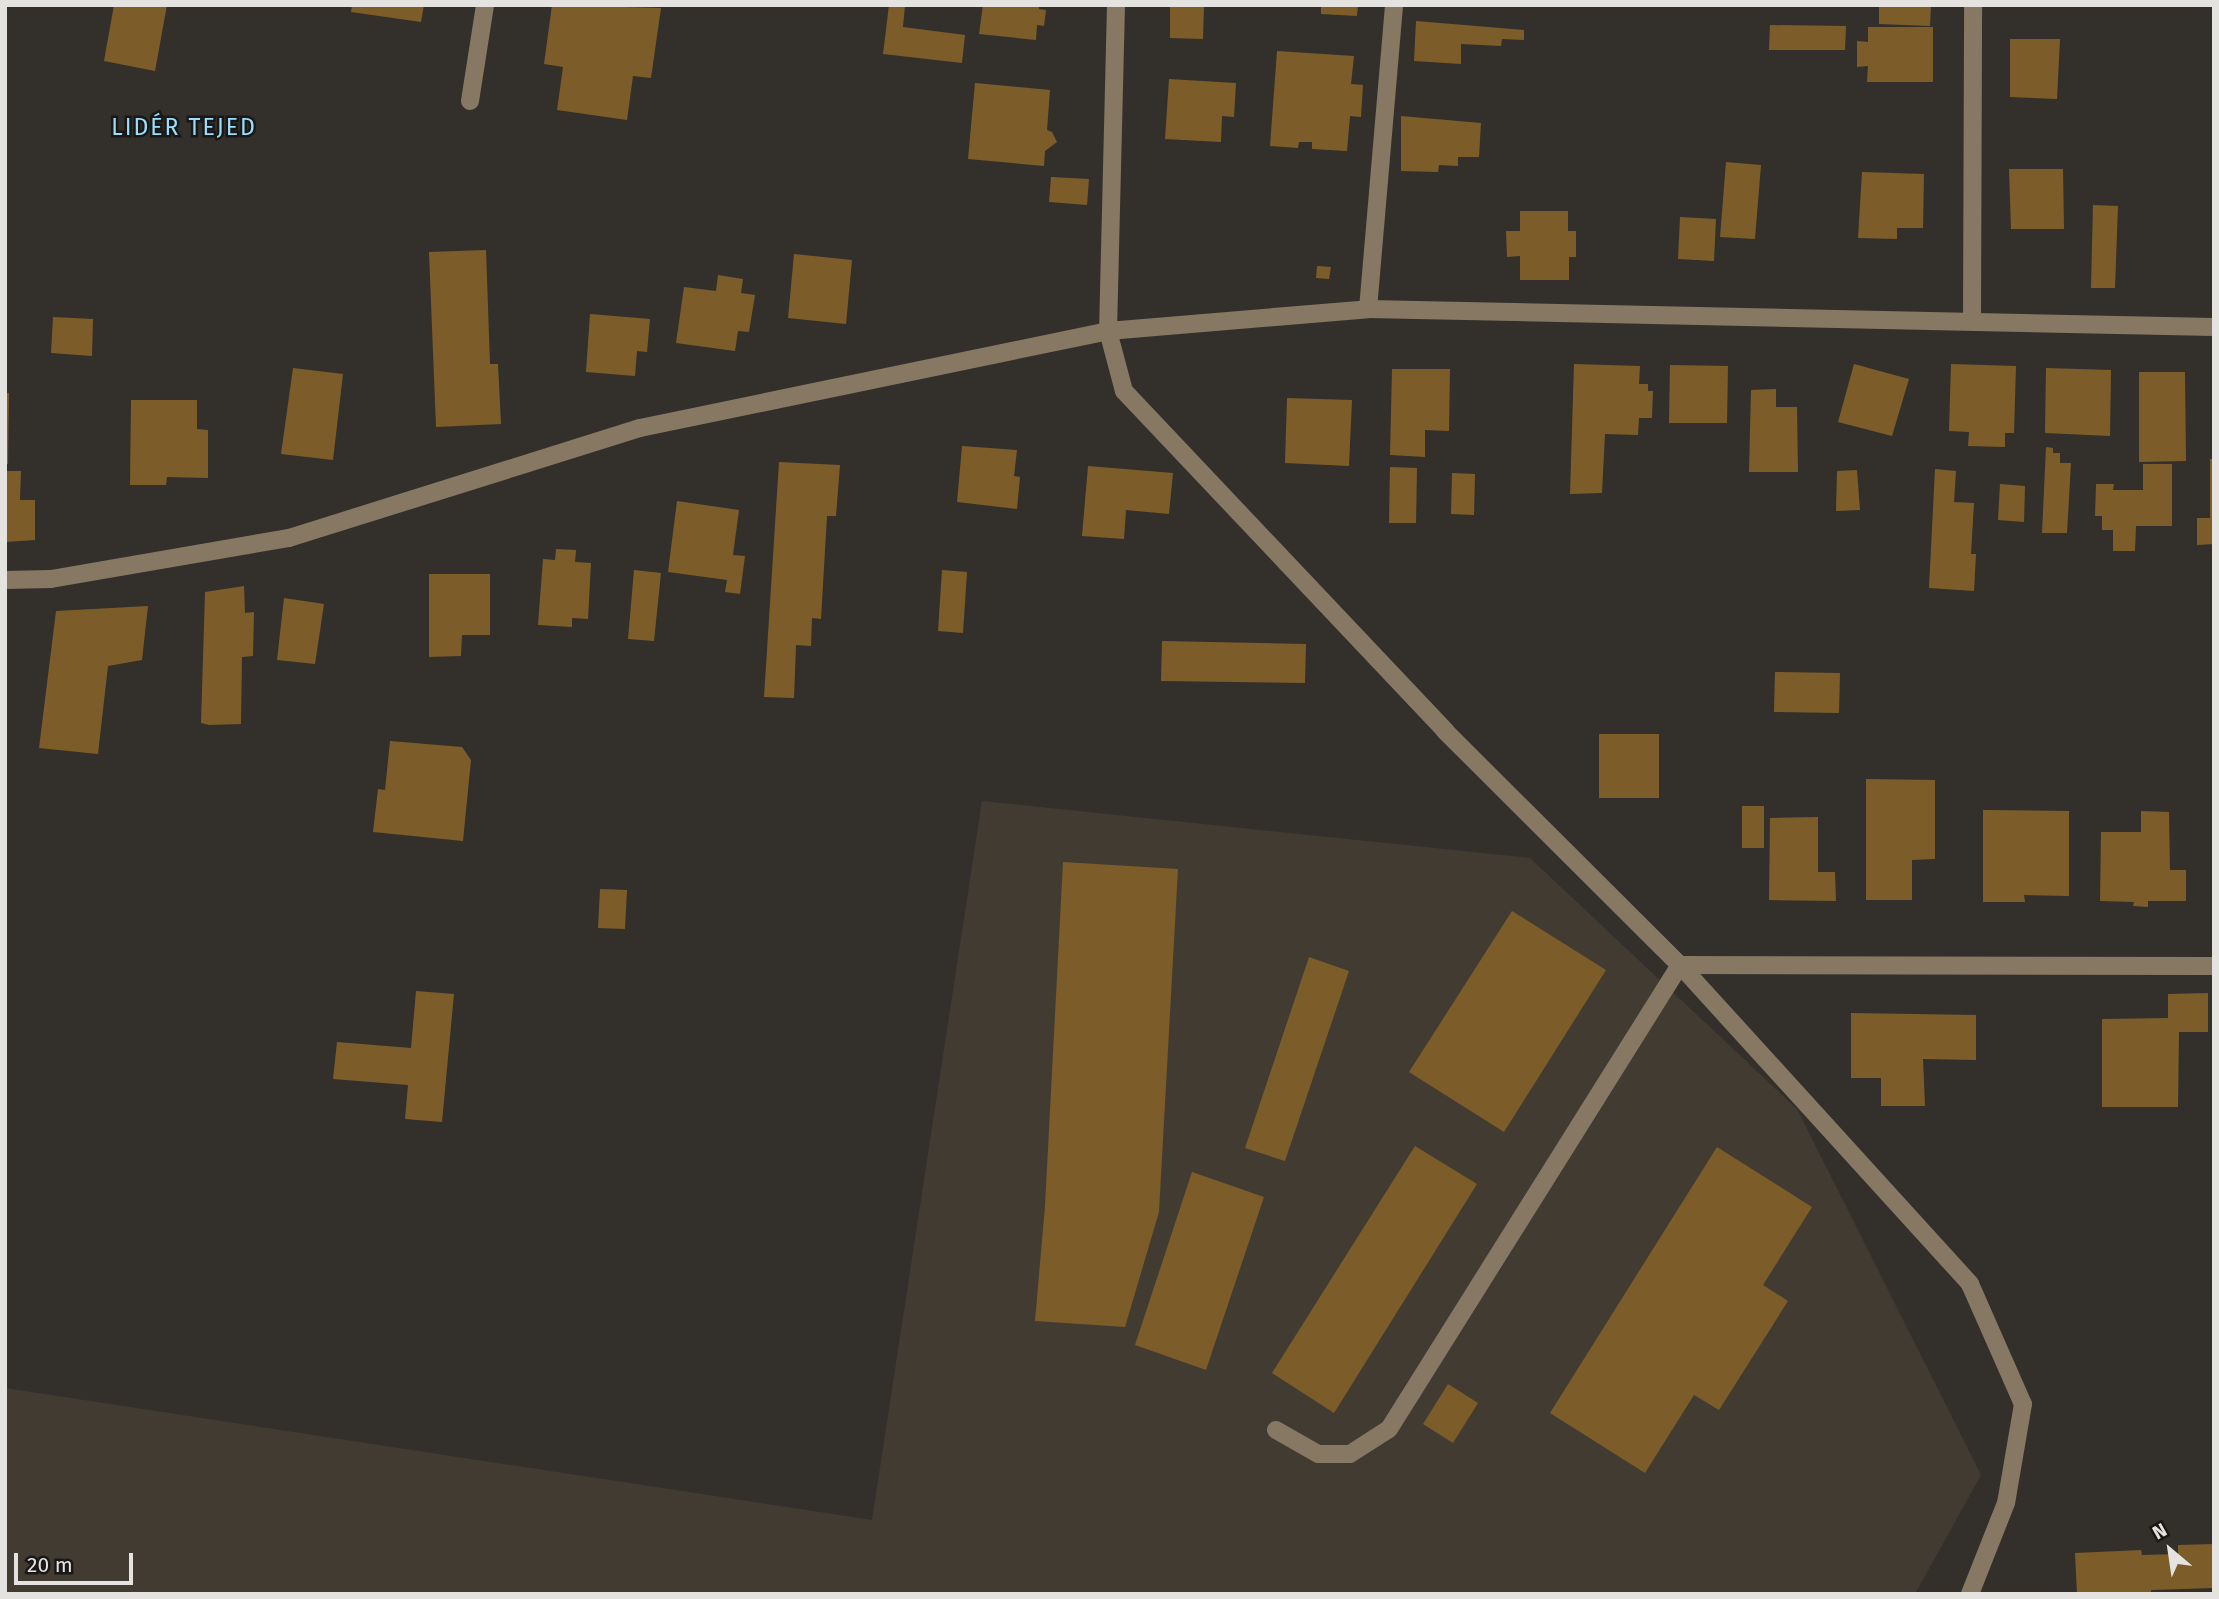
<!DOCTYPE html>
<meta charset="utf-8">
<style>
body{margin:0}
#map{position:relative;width:2219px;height:1599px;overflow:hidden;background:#33302b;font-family:"Fira Sans",sans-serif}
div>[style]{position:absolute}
.built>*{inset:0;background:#423b32}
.building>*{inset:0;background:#7c5d2a}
.minor>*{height:18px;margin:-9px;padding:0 9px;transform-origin:9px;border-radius:9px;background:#877863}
span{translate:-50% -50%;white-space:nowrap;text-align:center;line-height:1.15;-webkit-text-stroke:5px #191816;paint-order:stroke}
.neighbourhood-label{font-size:23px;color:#9addfc;letter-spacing:2px}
.frame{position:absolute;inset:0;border:7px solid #e5e3e0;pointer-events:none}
.north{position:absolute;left:2135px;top:1515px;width:70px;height:70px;-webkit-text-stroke:5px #191816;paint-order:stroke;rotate:331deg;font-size:19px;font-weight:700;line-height:28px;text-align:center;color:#e5e3e0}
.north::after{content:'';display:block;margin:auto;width:24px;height:32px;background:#e5e3e0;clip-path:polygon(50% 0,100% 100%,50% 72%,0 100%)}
.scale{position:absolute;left:14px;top:1553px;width:119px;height:32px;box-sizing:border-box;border:4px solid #e5e3e0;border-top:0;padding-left:9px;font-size:21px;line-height:24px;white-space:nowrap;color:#e5e3e0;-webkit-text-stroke:5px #191816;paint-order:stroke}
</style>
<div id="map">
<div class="built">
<div style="clip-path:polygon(982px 801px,1530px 858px,1797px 1109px,1981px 1475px,1915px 1594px,5px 1594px,5px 1388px,872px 1520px)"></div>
</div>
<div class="building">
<div style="clip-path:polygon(114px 5px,167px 5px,155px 71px,104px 61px)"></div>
<div style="clip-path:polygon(352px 5px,424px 5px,421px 22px,351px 12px)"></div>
<div style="clip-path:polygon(552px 5px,661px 8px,651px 78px,633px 76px,627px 120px,557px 110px,563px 67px,544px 64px)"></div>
<div style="clip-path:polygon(889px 5px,905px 5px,903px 27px,965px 35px,962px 63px,883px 54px)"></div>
<div style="clip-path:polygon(983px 5px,1039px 5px,1039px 9px,1046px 10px,1044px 26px,1037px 25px,1036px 40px,979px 34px)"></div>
<div style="clip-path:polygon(1170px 5px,1204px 5px,1203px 39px,1170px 38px)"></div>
<div style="clip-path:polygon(1321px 5px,1358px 5px,1357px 16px,1321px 14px)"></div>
<div style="clip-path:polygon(1879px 5px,1931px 5px,1930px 26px,1879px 24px)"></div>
<div style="clip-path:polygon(1416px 21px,1524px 30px,1524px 40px,1502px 39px,1501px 46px,1461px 44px,1461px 64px,1414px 61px)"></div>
<div style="clip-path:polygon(1770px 25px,1846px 26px,1845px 50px,1769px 50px)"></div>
<div style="clip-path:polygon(1868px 27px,1933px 27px,1933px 82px,1867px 82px,1868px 66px,1857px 67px,1857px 41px,1868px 42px)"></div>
<div style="clip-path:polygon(2010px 39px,2060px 39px,2057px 99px,2010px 97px)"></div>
<div style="clip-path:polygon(1277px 51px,1354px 56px,1351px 84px,1363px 85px,1361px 117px,1350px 116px,1347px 151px,1312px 149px,1312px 142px,1299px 142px,1298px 148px,1270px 146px)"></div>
<div style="clip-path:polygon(1169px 79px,1236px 83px,1234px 117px,1222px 116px,1221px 142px,1165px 139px)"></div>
<div style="clip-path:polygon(975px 83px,1050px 90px,1047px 130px,1052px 132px,1057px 142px,1045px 151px,1044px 166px,968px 159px)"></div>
<div style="clip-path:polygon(1401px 116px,1481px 123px,1479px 157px,1458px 157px,1458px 166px,1439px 165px,1438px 172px,1401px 171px)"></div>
<div style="clip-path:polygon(1726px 162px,1761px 165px,1755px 239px,1720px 237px)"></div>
<div style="clip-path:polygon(2009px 169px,2063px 169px,2064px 229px,2011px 229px)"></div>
<div style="clip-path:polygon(1862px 172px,1924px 174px,1923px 228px,1897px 228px,1897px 239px,1858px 238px)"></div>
<div style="clip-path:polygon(1051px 177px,1089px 179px,1087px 205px,1049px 202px)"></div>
<div style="clip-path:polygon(2093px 205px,2118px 206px,2115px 288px,2091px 288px)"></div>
<div style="clip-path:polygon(1520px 211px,1568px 211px,1568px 231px,1576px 231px,1576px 257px,1569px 257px,1569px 280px,1520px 280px,1520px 256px,1507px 257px,1506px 231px,1520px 231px)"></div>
<div style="clip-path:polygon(1680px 217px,1716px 219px,1714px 261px,1678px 259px)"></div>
<div style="clip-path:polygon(486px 250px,490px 364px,498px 364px,501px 424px,436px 427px,429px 252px)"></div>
<div style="clip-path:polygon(794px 254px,852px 260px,846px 324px,788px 318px)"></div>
<div style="clip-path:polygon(1317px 266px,1331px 267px,1329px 279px,1316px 278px)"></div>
<div style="clip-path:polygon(718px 275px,743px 279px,741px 293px,755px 295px,749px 332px,738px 331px,735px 351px,676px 343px,684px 287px,716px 291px)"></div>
<div style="clip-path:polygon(590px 314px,650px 319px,647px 352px,637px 351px,635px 376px,586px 372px)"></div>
<div style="clip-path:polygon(53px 317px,93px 319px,92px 356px,51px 353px)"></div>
<div style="clip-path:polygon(1574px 364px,1640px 366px,1639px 384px,1648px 384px,1648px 391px,1653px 391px,1652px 418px,1639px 418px,1638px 435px,1605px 434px,1602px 493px,1570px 494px)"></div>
<div style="clip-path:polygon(1854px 364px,1909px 379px,1892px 436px,1838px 422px)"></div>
<div style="clip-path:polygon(1951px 364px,2016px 366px,2014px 433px,2005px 433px,2005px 447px,1968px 446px,1969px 432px,1949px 431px)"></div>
<div style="clip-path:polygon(1670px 365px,1728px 366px,1727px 423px,1669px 423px)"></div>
<div style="clip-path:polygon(293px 368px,343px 374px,333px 460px,281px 454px)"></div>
<div style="clip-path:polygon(2046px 368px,2111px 370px,2110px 436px,2045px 433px)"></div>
<div style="clip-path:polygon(1392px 369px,1450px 369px,1449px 431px,1425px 430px,1425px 457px,1390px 455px)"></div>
<div style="clip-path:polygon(2139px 372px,2185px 372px,2186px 461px,2139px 462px)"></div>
<div style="clip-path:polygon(1776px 389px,1776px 407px,1797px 407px,1798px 472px,1749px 472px,1751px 390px)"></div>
<div style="clip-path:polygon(5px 393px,9px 393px,8px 464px,5px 464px)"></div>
<div style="clip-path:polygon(1287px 398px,1352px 400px,1349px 466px,1285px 463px)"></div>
<div style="clip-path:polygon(131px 400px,197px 400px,197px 429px,208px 430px,208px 478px,167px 477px,166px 485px,130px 485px)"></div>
<div style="clip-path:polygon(962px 446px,1017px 450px,1014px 476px,1020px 477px,1017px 509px,957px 502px)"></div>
<div style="clip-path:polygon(2046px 447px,2053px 448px,2053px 453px,2060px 453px,2060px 463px,2071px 463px,2067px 533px,2042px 533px)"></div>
<div style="clip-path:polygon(2210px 459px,2214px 459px,2214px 544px,2197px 545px,2197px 518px,2210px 518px)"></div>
<div style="clip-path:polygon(779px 462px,840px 465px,836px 516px,827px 516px,821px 619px,812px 618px,811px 646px,796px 645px,794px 698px,764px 697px)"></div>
<div style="clip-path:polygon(2143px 464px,2172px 464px,2172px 526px,2136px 526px,2135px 551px,2113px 551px,2113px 530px,2102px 530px,2102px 516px,2095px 516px,2096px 484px,2114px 484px,2113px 490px,2143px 490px)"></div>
<div style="clip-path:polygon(1088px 466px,1173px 473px,1169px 514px,1126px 510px,1124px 539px,1082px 536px)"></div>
<div style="clip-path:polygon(1390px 467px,1417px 468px,1416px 523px,1389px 523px)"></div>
<div style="clip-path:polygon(1935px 469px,1956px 471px,1954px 502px,1974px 503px,1971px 554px,1976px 554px,1974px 591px,1929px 588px)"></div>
<div style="clip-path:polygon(1857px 470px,1860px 510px,1836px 511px,1837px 471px)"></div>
<div style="clip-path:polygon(5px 471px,21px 471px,20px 500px,35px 500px,35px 540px,5px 542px)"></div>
<div style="clip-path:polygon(1452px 473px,1475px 474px,1474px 515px,1451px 514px)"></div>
<div style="clip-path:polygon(2000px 484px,2025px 486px,2024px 522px,1998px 520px)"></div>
<div style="clip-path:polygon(677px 501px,739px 510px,733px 555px,745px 556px,740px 594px,725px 592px,727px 580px,668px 572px)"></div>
<div style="clip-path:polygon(556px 549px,576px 550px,575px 562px,591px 563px,588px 619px,572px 618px,572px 627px,538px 625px,543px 559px,555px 560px)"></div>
<div style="clip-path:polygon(634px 570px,661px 573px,654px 641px,628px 639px)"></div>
<div style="clip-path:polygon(942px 570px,967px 572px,963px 633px,938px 631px)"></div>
<div style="clip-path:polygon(429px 574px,490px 574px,490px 635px,462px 635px,461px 656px,429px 657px)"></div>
<div style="clip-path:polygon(244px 586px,245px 613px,254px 612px,253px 656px,242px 657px,241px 724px,209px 725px,201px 723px,205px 592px)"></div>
<div style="clip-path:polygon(284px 598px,324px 604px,315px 664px,277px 660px)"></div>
<div style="clip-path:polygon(148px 606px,142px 660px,108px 666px,98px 754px,39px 748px,56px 611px)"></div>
<div style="clip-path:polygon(1162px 641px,1306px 644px,1305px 683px,1161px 681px)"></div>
<div style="clip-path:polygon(1775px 672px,1840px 673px,1839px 713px,1774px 712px)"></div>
<div style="clip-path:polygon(1599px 734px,1659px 734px,1659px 798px,1599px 798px)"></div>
<div style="clip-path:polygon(390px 741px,462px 747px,471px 760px,463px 841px,373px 832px,378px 789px,385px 790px)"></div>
<div style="clip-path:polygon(1866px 779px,1935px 780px,1935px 859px,1912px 860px,1912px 900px,1866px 900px)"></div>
<div style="clip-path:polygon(1742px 806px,1764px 806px,1764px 848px,1742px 848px)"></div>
<div style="clip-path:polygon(1983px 810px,2069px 811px,2069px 896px,2024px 895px,2025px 902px,1983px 902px)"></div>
<div style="clip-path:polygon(2141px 811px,2169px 812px,2170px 870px,2186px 870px,2186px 901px,2148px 901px,2148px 907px,2133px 906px,2134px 902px,2100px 901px,2101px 832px,2141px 832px)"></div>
<div style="clip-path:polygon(1818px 817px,1818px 872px,1835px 872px,1836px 901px,1769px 900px,1770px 818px)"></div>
<div style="clip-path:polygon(1063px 862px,1178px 869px,1159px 1212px,1125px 1327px,1035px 1321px,1045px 1206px)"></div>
<div style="clip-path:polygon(600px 889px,627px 890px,625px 929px,598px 928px)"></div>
<div style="clip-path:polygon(1512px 911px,1606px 970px,1504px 1132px,1409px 1072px)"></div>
<div style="clip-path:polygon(1309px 957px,1349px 971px,1285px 1161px,1245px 1148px)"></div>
<div style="clip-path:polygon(416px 991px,454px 994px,442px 1122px,405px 1119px,408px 1085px,333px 1079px,337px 1042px,411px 1048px)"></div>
<div style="clip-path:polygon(2208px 993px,2208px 1032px,2179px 1032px,2178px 1107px,2102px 1107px,2102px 1019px,2168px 1018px,2168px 994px)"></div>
<div style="clip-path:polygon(1851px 1013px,1976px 1015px,1976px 1060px,1923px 1059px,1925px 1106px,1881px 1106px,1881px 1078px,1851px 1078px)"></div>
<div style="clip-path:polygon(1415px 1146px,1477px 1184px,1334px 1413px,1272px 1373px)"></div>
<div style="clip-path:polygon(1717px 1147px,1812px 1207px,1763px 1285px,1788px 1301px,1719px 1410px,1694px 1395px,1645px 1473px,1550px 1413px)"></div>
<div style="clip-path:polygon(1192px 1172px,1264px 1197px,1206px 1370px,1135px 1345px)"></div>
<div style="clip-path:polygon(1448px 1384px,1478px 1403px,1453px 1443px,1423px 1424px)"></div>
<div style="clip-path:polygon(2214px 1544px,2214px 1588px,2151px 1590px,2151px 1594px,2077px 1594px,2075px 1553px,2141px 1550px,2142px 1555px,2178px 1554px,2178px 1545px)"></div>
</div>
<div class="minor">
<div style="left:1116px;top:5px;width:326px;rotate:91.4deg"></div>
<div style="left:1108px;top:331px;width:62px;rotate:75.1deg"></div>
<div style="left:1124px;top:391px;width:468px;rotate:46.6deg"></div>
<div style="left:1445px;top:731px;width:332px;rotate:44.9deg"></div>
<div style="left:1680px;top:965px;width:534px;rotate:0.11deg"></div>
<div style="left:470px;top:101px;width:97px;rotate:-81.1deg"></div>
<div style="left:1368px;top:309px;width:305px;rotate:-85.1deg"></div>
<div style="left:1972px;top:320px;width:315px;rotate:-89.8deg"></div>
<div style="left:5px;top:580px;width:46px;rotate:-1.2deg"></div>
<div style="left:51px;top:579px;width:242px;rotate:-9.8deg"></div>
<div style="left:289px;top:538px;width:368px;rotate:-17.4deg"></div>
<div style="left:640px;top:428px;width:478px;rotate:-11.7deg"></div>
<div style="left:1108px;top:331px;width:261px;rotate:-4.8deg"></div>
<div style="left:1368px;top:309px;width:846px;rotate:1.22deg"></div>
<div style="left:1276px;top:1430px;width:48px;rotate:29.7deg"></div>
<div style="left:1318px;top:1454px;width:32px"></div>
<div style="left:1350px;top:1454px;width:46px;rotate:-32.7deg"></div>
<div style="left:1389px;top:1429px;width:548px;rotate:-57.91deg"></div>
<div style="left:1680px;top:965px;width:431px;rotate:47.7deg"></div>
<div style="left:1970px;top:1284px;width:131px;rotate:66.2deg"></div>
<div style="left:2023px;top:1404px;width:100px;rotate:99.7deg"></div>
<div style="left:2006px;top:1503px;width:98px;rotate:111.6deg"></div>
</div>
<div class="neighbourhood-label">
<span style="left:184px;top:127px">LIDÉR TEJED</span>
</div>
<div class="frame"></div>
<div class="north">N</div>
<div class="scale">20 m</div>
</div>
